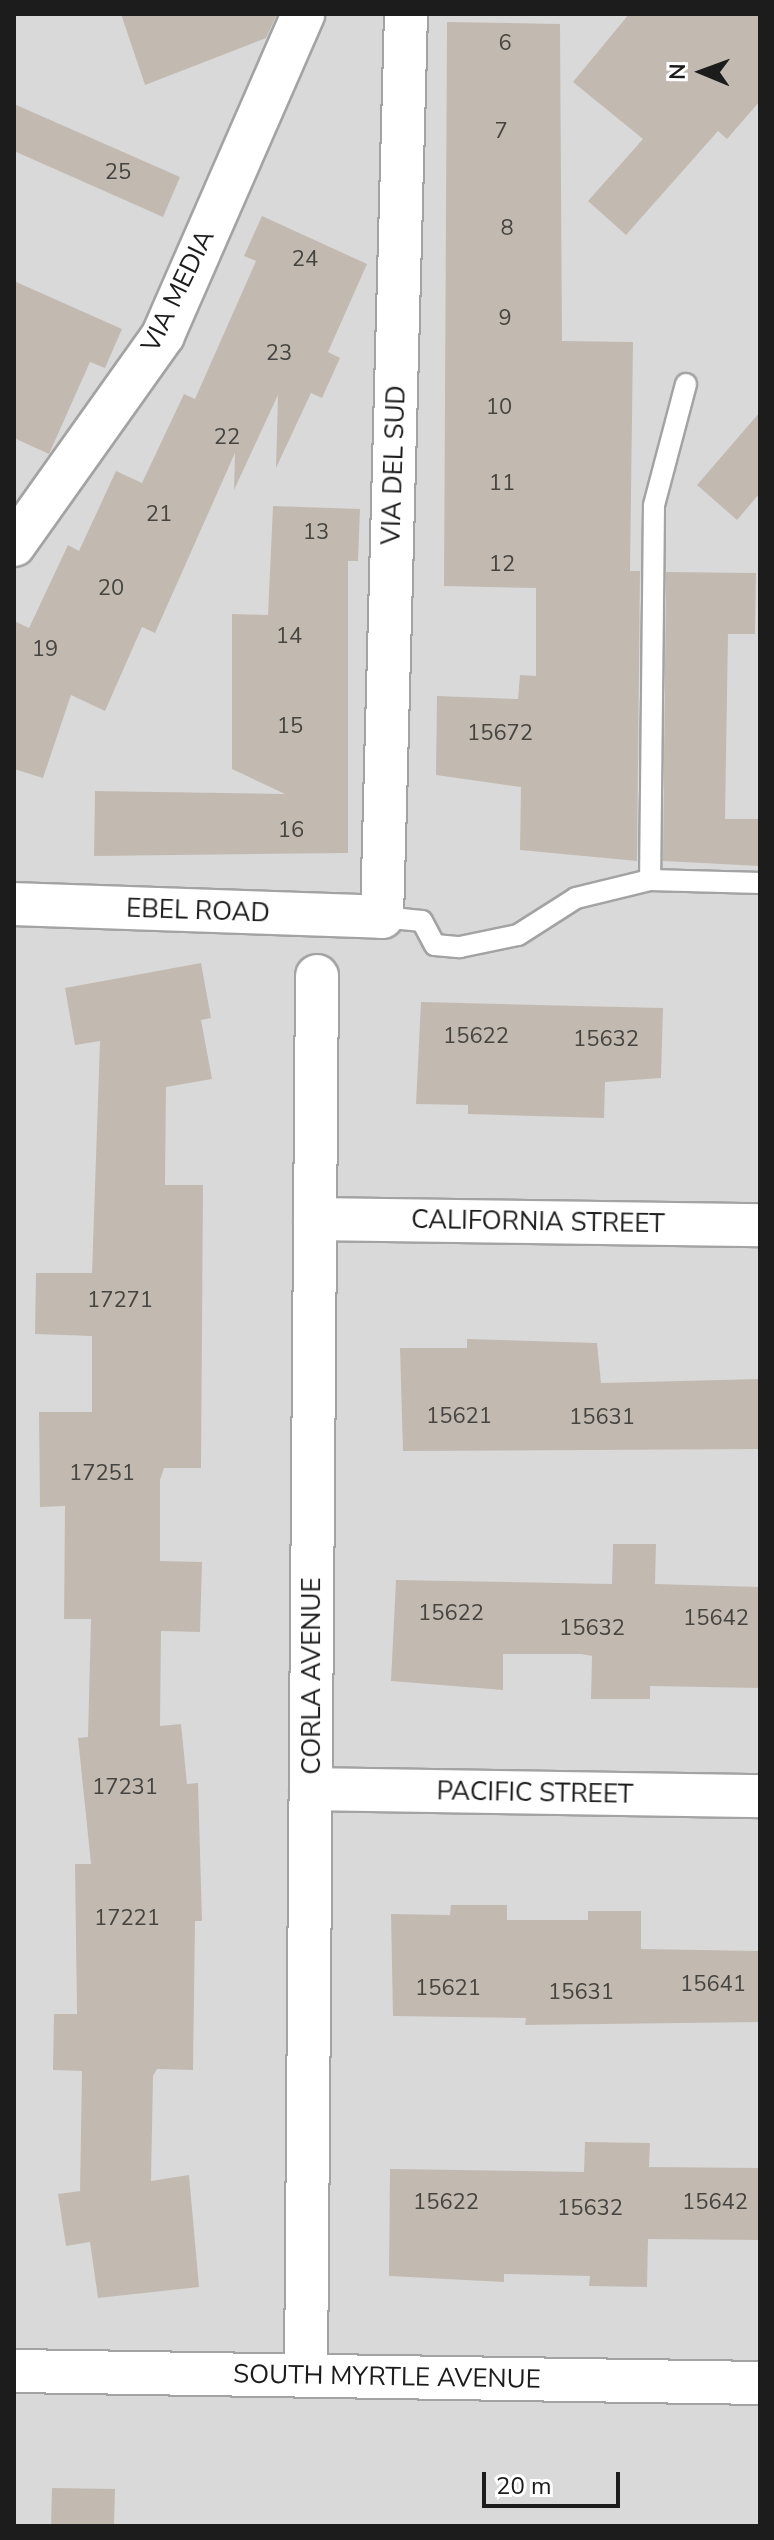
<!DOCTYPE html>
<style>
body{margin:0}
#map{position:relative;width:774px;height:2540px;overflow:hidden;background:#edebe1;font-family:"Nunito Sans",sans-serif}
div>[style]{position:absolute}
.residential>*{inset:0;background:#dad9d9}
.building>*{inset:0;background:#c2bab1}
.roads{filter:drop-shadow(2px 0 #a3a3a3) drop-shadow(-2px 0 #a3a3a3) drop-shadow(0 2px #a3a3a3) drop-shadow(0 -2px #a3a3a3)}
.lane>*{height:20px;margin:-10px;padding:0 10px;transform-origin:10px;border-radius:10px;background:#fff}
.street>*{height:42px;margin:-21px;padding:0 21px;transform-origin:21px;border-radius:21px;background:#fff}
span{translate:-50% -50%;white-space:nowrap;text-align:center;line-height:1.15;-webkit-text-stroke:6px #fff;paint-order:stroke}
.number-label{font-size:22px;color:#464441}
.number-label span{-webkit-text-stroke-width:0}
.street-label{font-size:26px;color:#1c1c1c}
.frame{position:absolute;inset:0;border:16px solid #1c1c1c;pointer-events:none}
.north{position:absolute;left:662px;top:32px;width:80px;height:80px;-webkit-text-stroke:6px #fff;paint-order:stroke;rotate:271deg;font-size:22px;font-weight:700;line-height:32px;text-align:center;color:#1c1c1c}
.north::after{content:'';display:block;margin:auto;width:28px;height:36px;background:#1c1c1c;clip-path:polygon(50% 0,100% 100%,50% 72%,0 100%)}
.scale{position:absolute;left:482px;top:2472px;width:138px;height:36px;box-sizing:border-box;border:4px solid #1c1c1c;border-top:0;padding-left:10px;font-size:24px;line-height:28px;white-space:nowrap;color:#1c1c1c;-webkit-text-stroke:6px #fff;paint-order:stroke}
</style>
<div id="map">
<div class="residential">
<div style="clip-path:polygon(14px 14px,760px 14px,760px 2526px,14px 2526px)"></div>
</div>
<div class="building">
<div style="clip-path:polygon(121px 14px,277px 14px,266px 38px,145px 85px)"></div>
<div style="clip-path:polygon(629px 14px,760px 14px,760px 101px,727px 139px,718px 131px,626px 235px,588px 201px,643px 139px,573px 82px)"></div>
<div style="clip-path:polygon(447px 22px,560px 24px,562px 341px,633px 342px,630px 571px,640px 571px,637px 861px,520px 850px,521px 787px,436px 775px,437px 696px,518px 699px,520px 675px,536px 676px,536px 588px,444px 586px)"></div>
<div style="clip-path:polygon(14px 104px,180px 177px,163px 217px,14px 151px)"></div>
<div style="clip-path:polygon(262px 216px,367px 264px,328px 352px,340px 358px,322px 398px,311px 393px,276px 468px,278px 395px,234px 490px,235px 453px,155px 633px,142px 627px,105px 711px,71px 695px,43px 778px,14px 769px,14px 621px,29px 628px,68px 545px,79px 551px,116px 471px,142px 483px,184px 394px,195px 399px,256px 261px,244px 256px)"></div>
<div style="clip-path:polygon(14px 281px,122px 329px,105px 368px,90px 362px,49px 454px,14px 438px)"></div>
<div style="clip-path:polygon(760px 412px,760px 493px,737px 520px,697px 485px)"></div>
<div style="clip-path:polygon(273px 506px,360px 509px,358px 561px,348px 561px,348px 853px,94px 856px,95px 791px,285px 794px,232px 769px,232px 614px,268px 615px)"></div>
<div style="clip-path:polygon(666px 572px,756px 573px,755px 634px,728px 634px,725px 819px,760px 819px,760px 866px,663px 861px)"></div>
<div style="clip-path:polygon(201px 963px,211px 1018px,201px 1020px,212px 1079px,166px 1087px,165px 1185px,203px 1185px,201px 1468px,164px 1468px,160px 1480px,160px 1561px,202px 1562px,200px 1632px,161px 1631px,160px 1726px,181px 1724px,187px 1784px,198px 1783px,202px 1921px,195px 1921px,193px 2070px,157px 2069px,153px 2076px,151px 2181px,189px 2175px,199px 2287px,98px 2298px,90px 2242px,66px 2246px,58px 2194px,80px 2191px,82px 2071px,53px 2070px,54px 2014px,77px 2014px,75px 1864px,91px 1864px,78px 1738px,88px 1737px,91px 1619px,64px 1619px,65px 1506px,40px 1507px,39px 1412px,92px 1412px,92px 1336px,35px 1334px,36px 1273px,92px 1273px,100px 1041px,75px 1045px,65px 988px)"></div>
<div style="clip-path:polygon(421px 1002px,663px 1008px,661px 1078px,605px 1082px,604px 1118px,468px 1114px,468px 1105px,416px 1104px)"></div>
<div style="clip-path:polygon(467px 1339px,597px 1343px,601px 1383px,760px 1379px,760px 1449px,403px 1451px,400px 1348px,467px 1348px)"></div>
<div style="clip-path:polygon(613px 1544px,656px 1544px,655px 1584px,760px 1587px,760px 1688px,650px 1686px,650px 1699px,591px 1699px,592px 1656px,581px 1654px,503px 1654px,503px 1690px,391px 1681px,396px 1580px,612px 1584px)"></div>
<div style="clip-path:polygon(451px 1905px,507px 1905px,507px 1920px,588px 1920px,588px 1911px,641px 1911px,641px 1949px,760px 1951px,760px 2022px,525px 2025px,526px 2018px,393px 2016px,391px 1914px,450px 1915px)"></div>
<div style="clip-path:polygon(585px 2142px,650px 2143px,649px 2167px,760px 2168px,760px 2240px,648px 2239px,647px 2287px,589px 2286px,590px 2276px,504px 2274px,504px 2282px,389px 2276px,390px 2169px,584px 2172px)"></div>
<div style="clip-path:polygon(52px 2488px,115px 2489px,114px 2526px,51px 2526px)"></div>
</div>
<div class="roads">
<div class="lane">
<div style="left:686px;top:384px;width:125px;rotate:104.8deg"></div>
<div style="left:654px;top:505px;width:375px;rotate:90.6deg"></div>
<div style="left:650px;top:880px;width:110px;rotate:1.6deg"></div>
<div style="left:382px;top:917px;width:40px;rotate:5.7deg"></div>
<div style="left:422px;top:921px;width:27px;rotate:62deg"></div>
<div style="left:435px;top:945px;width:25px;rotate:5deg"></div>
<div style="left:460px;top:947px;width:59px;rotate:-11.7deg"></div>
<div style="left:518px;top:935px;width:69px;rotate:-32.5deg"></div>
<div style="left:576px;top:898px;width:76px;rotate:-13.7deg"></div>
</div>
<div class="street">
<div style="left:14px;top:545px;width:257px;rotate:-54.6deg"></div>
<div style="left:163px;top:335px;width:350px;rotate:-66.4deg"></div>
<div style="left:14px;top:904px;width:368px;rotate:2deg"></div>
<div style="left:382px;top:917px;width:903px;rotate:-88.48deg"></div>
<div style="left:315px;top:1219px;width:445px;rotate:0.8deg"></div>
<div style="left:311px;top:1789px;width:449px;rotate:0.9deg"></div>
<div style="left:14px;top:2371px;width:746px;rotate:0.92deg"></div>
<div style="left:306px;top:2376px;width:1400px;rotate:-89.55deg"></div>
</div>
</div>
<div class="number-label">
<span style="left:505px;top:44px">6</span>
<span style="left:501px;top:132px">7</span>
<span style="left:118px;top:173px">25</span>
<span style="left:507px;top:229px">8</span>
<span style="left:305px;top:260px">24</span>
<span style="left:505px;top:319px">9</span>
<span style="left:279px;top:354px">23</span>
<span style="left:499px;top:408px">10</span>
<span style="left:227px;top:438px">22</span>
<span style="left:502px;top:484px">11</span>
<span style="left:159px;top:515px">21</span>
<span style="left:316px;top:533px">13</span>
<span style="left:502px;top:565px">12</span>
<span style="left:111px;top:589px">20</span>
<span style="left:289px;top:637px">14</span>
<span style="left:45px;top:650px">19</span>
<span style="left:290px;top:727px">15</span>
<span style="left:500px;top:734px">15672</span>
<span style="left:291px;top:831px">16</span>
<span style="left:476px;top:1037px">15622</span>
<span style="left:606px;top:1040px">15632</span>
<span style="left:120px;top:1301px">17271</span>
<span style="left:459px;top:1417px">15621</span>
<span style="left:602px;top:1418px">15631</span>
<span style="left:102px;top:1474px">17251</span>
<span style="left:451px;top:1614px">15622</span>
<span style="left:716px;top:1619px">15642</span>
<span style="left:592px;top:1629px">15632</span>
<span style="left:125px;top:1788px">17231</span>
<span style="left:127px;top:1919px">17221</span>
<span style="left:713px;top:1985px">15641</span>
<span style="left:448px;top:1989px">15621</span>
<span style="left:581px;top:1993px">15631</span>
<span style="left:446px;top:2203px">15622</span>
<span style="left:715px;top:2203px">15642</span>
<span style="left:590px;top:2209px">15632</span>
</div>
<div class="street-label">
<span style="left:178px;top:291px;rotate:-64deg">VIA MEDIA</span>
<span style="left:394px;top:465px;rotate:-88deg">VIA DEL SUD</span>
<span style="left:198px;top:911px;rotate:2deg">EBEL ROAD</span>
<span style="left:538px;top:1222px;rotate:1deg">CALIFORNIA STREET</span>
<span style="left:312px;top:1676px;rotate:-90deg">CORLA AVENUE</span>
<span style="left:535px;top:1793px;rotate:1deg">PACIFIC STREET</span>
<span style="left:387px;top:2377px;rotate:1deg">SOUTH MYRTLE AVENUE</span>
</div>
<div class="frame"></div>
<div class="north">N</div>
<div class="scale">20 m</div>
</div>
